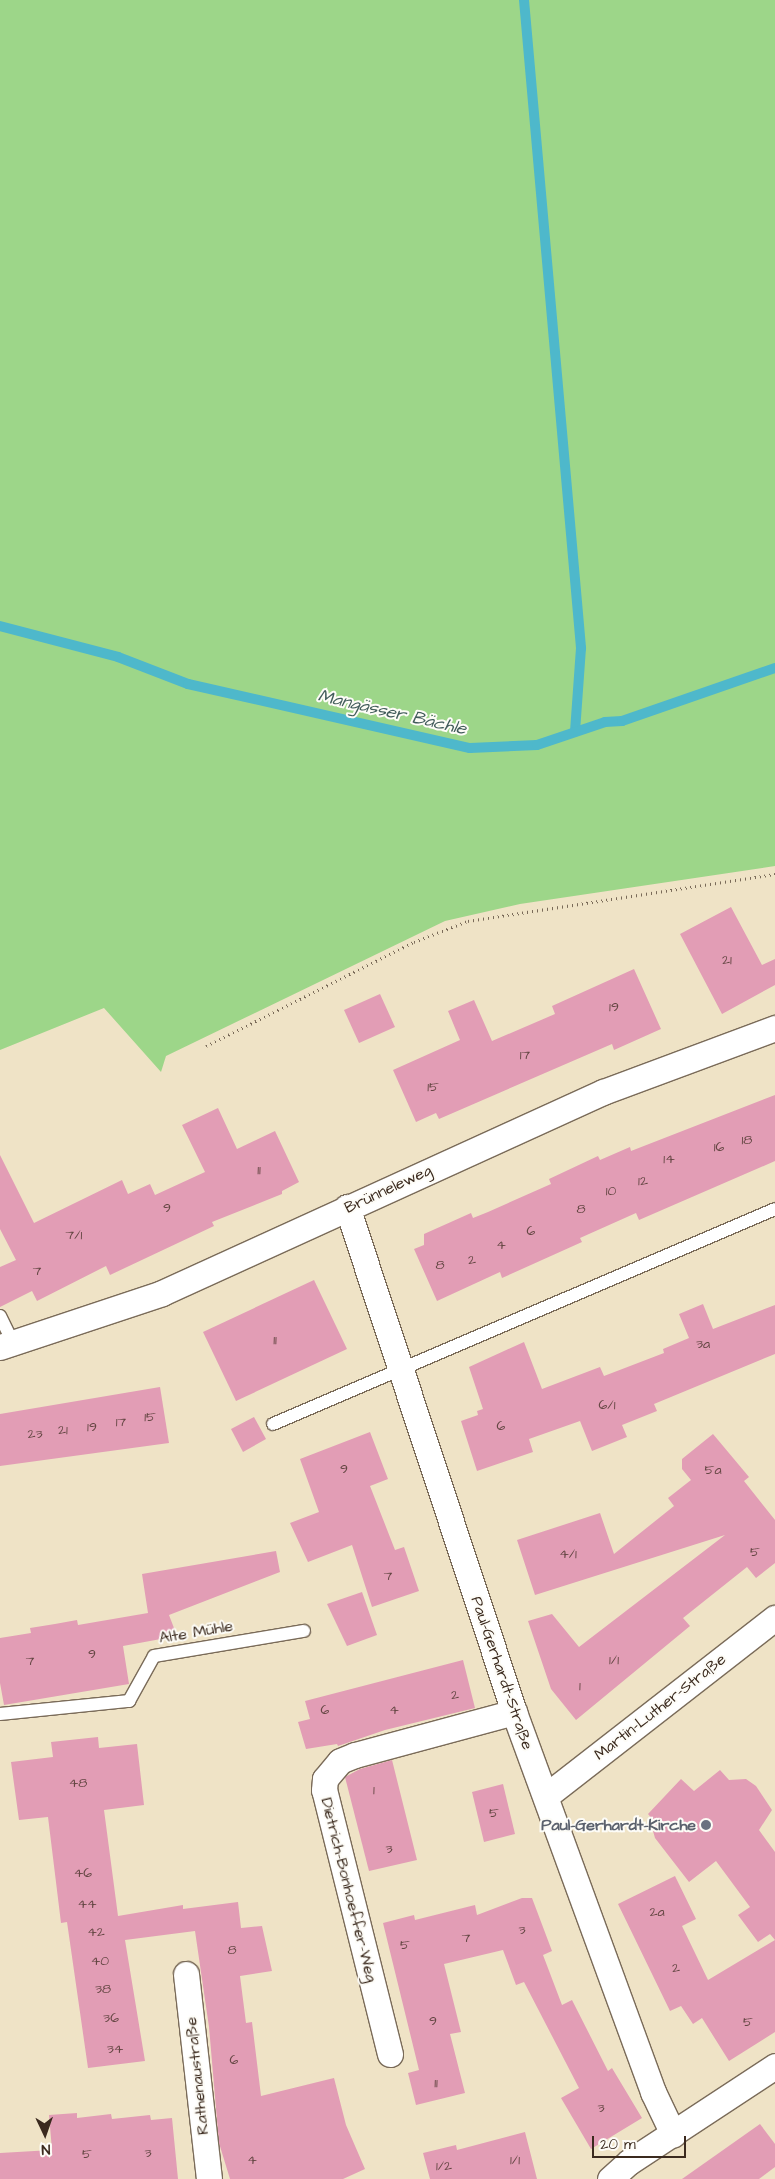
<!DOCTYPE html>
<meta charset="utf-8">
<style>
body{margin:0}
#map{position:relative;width:775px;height:2179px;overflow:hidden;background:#efe3c6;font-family:"Architects Daughter",sans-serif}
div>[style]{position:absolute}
.green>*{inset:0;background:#9dd689}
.stream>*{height:10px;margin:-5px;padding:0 5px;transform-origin:5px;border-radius:5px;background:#4eb8cb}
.building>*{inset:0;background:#e29db5}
.path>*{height:3px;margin-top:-1.5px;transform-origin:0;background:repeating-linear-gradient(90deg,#7a6b59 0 1px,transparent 0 5px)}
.roads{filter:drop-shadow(1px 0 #7a6b59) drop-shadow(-1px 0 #7a6b59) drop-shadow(0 1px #7a6b59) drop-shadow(0 -1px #7a6b59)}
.lane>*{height:12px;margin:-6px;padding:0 6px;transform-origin:6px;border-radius:6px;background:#fff}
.street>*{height:25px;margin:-12.5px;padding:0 12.5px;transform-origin:12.5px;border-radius:12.5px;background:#fff}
.dots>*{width:14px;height:14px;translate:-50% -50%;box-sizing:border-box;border:2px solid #fdfcf7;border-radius:50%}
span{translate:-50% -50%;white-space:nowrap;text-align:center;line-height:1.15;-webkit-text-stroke:4px #fdfcf7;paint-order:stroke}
.number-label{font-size:14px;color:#654744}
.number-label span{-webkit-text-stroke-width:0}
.street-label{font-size:16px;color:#3b2a1e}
.worship-label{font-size:16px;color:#5b616d;font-weight:700}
.right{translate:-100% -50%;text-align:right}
.water-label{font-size:18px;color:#425c5b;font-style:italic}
.north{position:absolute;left:20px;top:2109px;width:50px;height:50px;-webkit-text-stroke:4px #fdfcf7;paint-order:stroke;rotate:177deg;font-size:14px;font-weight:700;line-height:20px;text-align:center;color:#3b2a1e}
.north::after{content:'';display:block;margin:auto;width:18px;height:22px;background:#3b2a1e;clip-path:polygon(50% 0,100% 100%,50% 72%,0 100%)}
.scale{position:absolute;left:592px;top:2136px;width:94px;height:22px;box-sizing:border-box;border:2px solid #3b2a1e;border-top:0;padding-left:6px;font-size:15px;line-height:18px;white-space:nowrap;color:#3b2a1e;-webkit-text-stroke:4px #fdfcf7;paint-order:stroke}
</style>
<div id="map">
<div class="green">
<div style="clip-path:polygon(0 0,775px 0,775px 866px,520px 904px,445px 921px,166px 1056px,161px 1072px,104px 1008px,0 1050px)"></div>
</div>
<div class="stream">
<div style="left:524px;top:0;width:651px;rotate:84.97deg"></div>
<div style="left:581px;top:648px;width:84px;rotate:94.1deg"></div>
<div style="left:0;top:626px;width:122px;rotate:14.7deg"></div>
<div style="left:118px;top:657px;width:75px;rotate:21.1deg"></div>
<div style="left:188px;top:684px;width:289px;rotate:12.8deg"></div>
<div style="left:470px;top:748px;width:67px;rotate:-2.6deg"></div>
<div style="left:537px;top:745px;width:72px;rotate:-18.7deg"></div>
<div style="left:605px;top:722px;width:17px;rotate:-3deg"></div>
<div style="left:622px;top:721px;width:162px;rotate:-19.1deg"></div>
</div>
<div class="building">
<div style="clip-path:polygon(731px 907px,762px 965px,775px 959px,775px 985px,722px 1014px,680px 934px)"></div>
<div style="clip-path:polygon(634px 969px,661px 1029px,614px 1050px,612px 1044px,439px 1119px,436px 1113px,416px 1122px,393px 1070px,460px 1040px,448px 1011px,474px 1000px,492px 1041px,555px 1014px,552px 1006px)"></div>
<div style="clip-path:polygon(380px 994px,395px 1027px,359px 1043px,344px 1010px)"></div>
<div style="clip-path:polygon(775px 1095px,775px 1161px,639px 1220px,636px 1213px,580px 1238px,582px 1242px,502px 1278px,500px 1272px,437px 1301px,414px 1249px,424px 1245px,424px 1234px,471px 1213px,473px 1218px,488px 1212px,551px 1184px,549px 1179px,598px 1156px,600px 1160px,630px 1147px,631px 1151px)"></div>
<div style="clip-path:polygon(218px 1108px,237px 1149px,275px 1131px,299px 1182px,282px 1191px,282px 1194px,212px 1222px,214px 1226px,110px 1275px,106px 1266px,37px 1301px,32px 1291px,0 1307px,0 1267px,16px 1260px,0 1229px,0 1155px,34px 1223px,122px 1180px,128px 1194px,150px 1184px,155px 1195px,205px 1172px,182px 1125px)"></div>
<div style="clip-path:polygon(314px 1280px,347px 1349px,236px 1401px,203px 1332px)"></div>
<div style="clip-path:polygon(703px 1304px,713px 1329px,775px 1305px,775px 1354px,654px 1404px,657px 1411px,622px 1425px,627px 1437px,592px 1451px,580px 1421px,529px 1439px,533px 1452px,477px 1471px,461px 1421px,478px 1415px,477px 1411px,483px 1409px,469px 1367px,524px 1342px,542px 1389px,600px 1367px,604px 1376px,664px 1353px,663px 1349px,689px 1338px,679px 1314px)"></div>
<div style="clip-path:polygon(160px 1387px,169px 1443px,0 1466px,0 1414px)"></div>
<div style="clip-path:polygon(254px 1417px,266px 1439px,243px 1452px,231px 1429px)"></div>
<div style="clip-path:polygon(370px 1432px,388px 1479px,370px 1486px,395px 1550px,404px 1547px,419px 1591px,372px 1607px,352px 1545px,308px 1562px,290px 1523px,319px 1512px,300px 1459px)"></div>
<div style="clip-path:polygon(713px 1434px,749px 1477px,744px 1481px,775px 1520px,775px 1563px,756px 1578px,747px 1567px,683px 1618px,690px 1626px,576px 1720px,551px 1689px,528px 1621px,552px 1614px,579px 1647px,725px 1535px,535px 1595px,517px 1540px,600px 1513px,614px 1554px,674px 1506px,668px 1498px,691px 1480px,682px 1469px,682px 1459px)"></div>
<div style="clip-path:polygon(276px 1551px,280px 1572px,169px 1615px,177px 1636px,123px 1646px,129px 1684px,4px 1705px,0 1683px,0 1638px,31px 1633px,30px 1628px,55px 1624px,77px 1620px,78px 1625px,148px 1613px,142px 1574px)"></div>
<div style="clip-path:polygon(362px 1592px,377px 1635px,347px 1646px,327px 1604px)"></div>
<div style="clip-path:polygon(463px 1660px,475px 1708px,385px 1730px,338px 1746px,337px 1744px,306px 1749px,298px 1722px,310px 1719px,305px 1701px)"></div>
<div style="clip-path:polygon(98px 1737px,99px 1748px,137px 1744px,144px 1805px,104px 1810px,118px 1916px,183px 1905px,183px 1909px,238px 1902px,241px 1928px,262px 1926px,272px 1971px,240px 1976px,246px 2023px,252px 2022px,261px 2096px,334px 2078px,346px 2125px,365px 2169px,343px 2179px,230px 2179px,219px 2143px,209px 2027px,195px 1931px,125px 1940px,145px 2061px,88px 2068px,67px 1922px,61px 1923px,48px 1817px,19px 1820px,11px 1762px,53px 1757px,51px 1742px)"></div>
<div style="clip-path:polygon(392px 1760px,417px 1860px,369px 1871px,345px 1777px,360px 1769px)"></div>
<div style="clip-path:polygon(720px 1770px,729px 1780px,746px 1779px,756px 1786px,772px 1810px,759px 1830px,775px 1852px,775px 2032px,729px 2061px,702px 2018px,693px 2024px,681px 2006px,670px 2011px,618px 1904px,675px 1876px,696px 1919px,682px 1926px,708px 1980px,775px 1940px,770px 1934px,758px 1942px,738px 1915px,750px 1907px,716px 1861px,689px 1882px,655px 1838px,651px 1824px,654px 1821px,648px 1814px,681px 1779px,694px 1791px)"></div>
<div style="clip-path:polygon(503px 1784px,515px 1834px,484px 1842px,472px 1792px)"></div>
<div style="clip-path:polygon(522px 1898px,532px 1898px,552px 1951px,543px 1955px,562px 2005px,572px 2000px,608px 2071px,612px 2068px,642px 2118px,591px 2149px,561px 2098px,579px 2088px,524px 1982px,516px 1985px,503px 1950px,444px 1964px,461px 2032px,450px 2034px,465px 2093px,416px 2105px,408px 2073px,419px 2070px,383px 1923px,414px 1915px,415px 1920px,475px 1905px,477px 1915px)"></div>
<div style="clip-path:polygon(77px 2113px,77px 2118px,111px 2114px,112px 2119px,150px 2115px,151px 2120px,172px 2118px,178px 2179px,0 2179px,0 2153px,52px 2150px,49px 2115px)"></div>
<div style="clip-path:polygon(760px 2124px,775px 2144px,775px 2167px,759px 2179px,682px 2179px)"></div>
<div style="clip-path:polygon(525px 2132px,537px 2179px,430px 2179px,423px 2153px,456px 2145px,457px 2150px)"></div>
</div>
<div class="path">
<div style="left:206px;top:1046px;width:233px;rotate:-26.6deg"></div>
<div style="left:414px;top:942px;width:58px;rotate:-21.3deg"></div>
<div style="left:468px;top:921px;width:311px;rotate:-8.7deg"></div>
</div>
<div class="roads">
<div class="lane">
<div style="left:0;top:1316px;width:30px;rotate:64deg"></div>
<div style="left:273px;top:1424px;width:546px;rotate:-23.18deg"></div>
<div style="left:0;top:1714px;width:130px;rotate:-5.8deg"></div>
<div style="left:129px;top:1701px;width:51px;rotate:-60.9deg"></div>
<div style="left:154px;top:1656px;width:152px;rotate:-9.5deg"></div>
</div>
<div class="street">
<div style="left:347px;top:1207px;width:532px;rotate:71.7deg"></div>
<div style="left:514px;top:1712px;width:405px;rotate:69.9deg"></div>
<div style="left:653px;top:2092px;width:47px;rotate:64.5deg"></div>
<div style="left:0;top:1347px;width:171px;rotate:-18.4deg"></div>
<div style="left:162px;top:1293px;width:485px;rotate:-24.5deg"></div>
<div style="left:603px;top:1092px;width:184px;rotate:-20.4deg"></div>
<div style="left:546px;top:1796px;width:290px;rotate:-37.9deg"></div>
<div style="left:186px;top:1974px;width:206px;rotate:83.6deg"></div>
<div style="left:390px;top:2054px;width:272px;rotate:-104deg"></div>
<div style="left:324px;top:1790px;width:11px;rotate:-85deg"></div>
<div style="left:325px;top:1779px;width:23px;rotate:-50deg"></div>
<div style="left:340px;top:1761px;width:16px;rotate:-22deg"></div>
<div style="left:355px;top:1755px;width:165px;rotate:-15.1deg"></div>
<div style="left:610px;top:2179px;width:25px;rotate:-42deg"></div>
<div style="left:629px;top:2162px;width:175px;rotate:-33.3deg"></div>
</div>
</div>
<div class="dots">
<div style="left:706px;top:1825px;background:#6b7280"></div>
</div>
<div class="number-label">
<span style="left:727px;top:960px">21</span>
<span style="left:614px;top:1007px">19</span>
<span style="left:525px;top:1055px">17</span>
<span style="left:433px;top:1087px">15</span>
<span style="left:747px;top:1140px">18</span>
<span style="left:719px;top:1147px">16</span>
<span style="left:669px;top:1159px">14</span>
<span style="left:259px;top:1170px">11</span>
<span style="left:643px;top:1181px">12</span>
<span style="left:611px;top:1191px">10</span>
<span style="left:167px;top:1208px">9</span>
<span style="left:581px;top:1209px">8</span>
<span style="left:531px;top:1231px">6</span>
<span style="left:74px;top:1235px">7/1</span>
<span style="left:501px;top:1245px">4</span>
<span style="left:472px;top:1260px">2</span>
<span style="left:440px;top:1265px">8</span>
<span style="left:37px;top:1271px">7</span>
<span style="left:275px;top:1340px">11</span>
<span style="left:703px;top:1344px">3a</span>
<span style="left:607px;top:1405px">6/1</span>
<span style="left:150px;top:1417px">15</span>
<span style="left:121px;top:1422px">17</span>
<span style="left:501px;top:1426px">6</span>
<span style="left:92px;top:1427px">19</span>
<span style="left:63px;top:1430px">21</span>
<span style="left:35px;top:1434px">23</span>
<span style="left:344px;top:1469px">9</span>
<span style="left:713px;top:1470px">5a</span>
<span style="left:755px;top:1552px">5</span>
<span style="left:568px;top:1554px">4/1</span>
<span style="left:388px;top:1576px">7</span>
<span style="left:92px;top:1654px">9</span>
<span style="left:614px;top:1660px">1/1</span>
<span style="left:30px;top:1661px">7</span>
<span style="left:580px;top:1686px">1</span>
<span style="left:455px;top:1695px">2</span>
<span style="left:325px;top:1710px">6</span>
<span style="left:394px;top:1710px">4</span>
<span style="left:78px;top:1783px">48</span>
<span style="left:374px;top:1790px">1</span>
<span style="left:494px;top:1813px">5</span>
<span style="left:389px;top:1849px">3</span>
<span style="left:83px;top:1873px">46</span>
<span style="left:87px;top:1904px">44</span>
<span style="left:657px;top:1912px">2a</span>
<span style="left:522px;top:1930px">3</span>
<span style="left:96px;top:1932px">42</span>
<span style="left:466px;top:1938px">7</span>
<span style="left:405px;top:1945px">5</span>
<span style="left:232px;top:1950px">8</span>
<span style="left:100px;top:1961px">40</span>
<span style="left:676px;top:1968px">2</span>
<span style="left:103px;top:1989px">38</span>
<span style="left:111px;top:2018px">36</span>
<span style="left:433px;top:2021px">9</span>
<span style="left:748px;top:2022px">5</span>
<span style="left:115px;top:2049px">34</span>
<span style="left:234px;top:2060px">6</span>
<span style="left:436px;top:2083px">11</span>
<span style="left:601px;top:2108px">3</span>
<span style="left:148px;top:2153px">3</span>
<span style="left:87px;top:2154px">5</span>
<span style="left:252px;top:2160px">4</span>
<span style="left:515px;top:2160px">1/1</span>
<span style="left:444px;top:2166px">1/2</span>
</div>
<div class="street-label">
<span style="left:388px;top:1189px;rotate:-25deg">Brünneleweg</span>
<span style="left:196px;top:1632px;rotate:-10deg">Alte Mühle</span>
<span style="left:502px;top:1673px;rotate:71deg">Paul-Gerhardt-Straße</span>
<span style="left:660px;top:1707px;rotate:-38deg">Martin-Luther-Straße</span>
<span style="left:349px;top:1890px;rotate:76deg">Dietrich-Bonhoeffer-Weg</span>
<span style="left:197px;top:2076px;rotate:-96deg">Rathenaustraße</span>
</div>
<div class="worship-label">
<span class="right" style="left:696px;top:1825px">Paul-Gerhardt-Kirche</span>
</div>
<div class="water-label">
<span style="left:392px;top:713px;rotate:13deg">Mangässer Bächle</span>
</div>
<div class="north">N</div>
<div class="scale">20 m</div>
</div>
